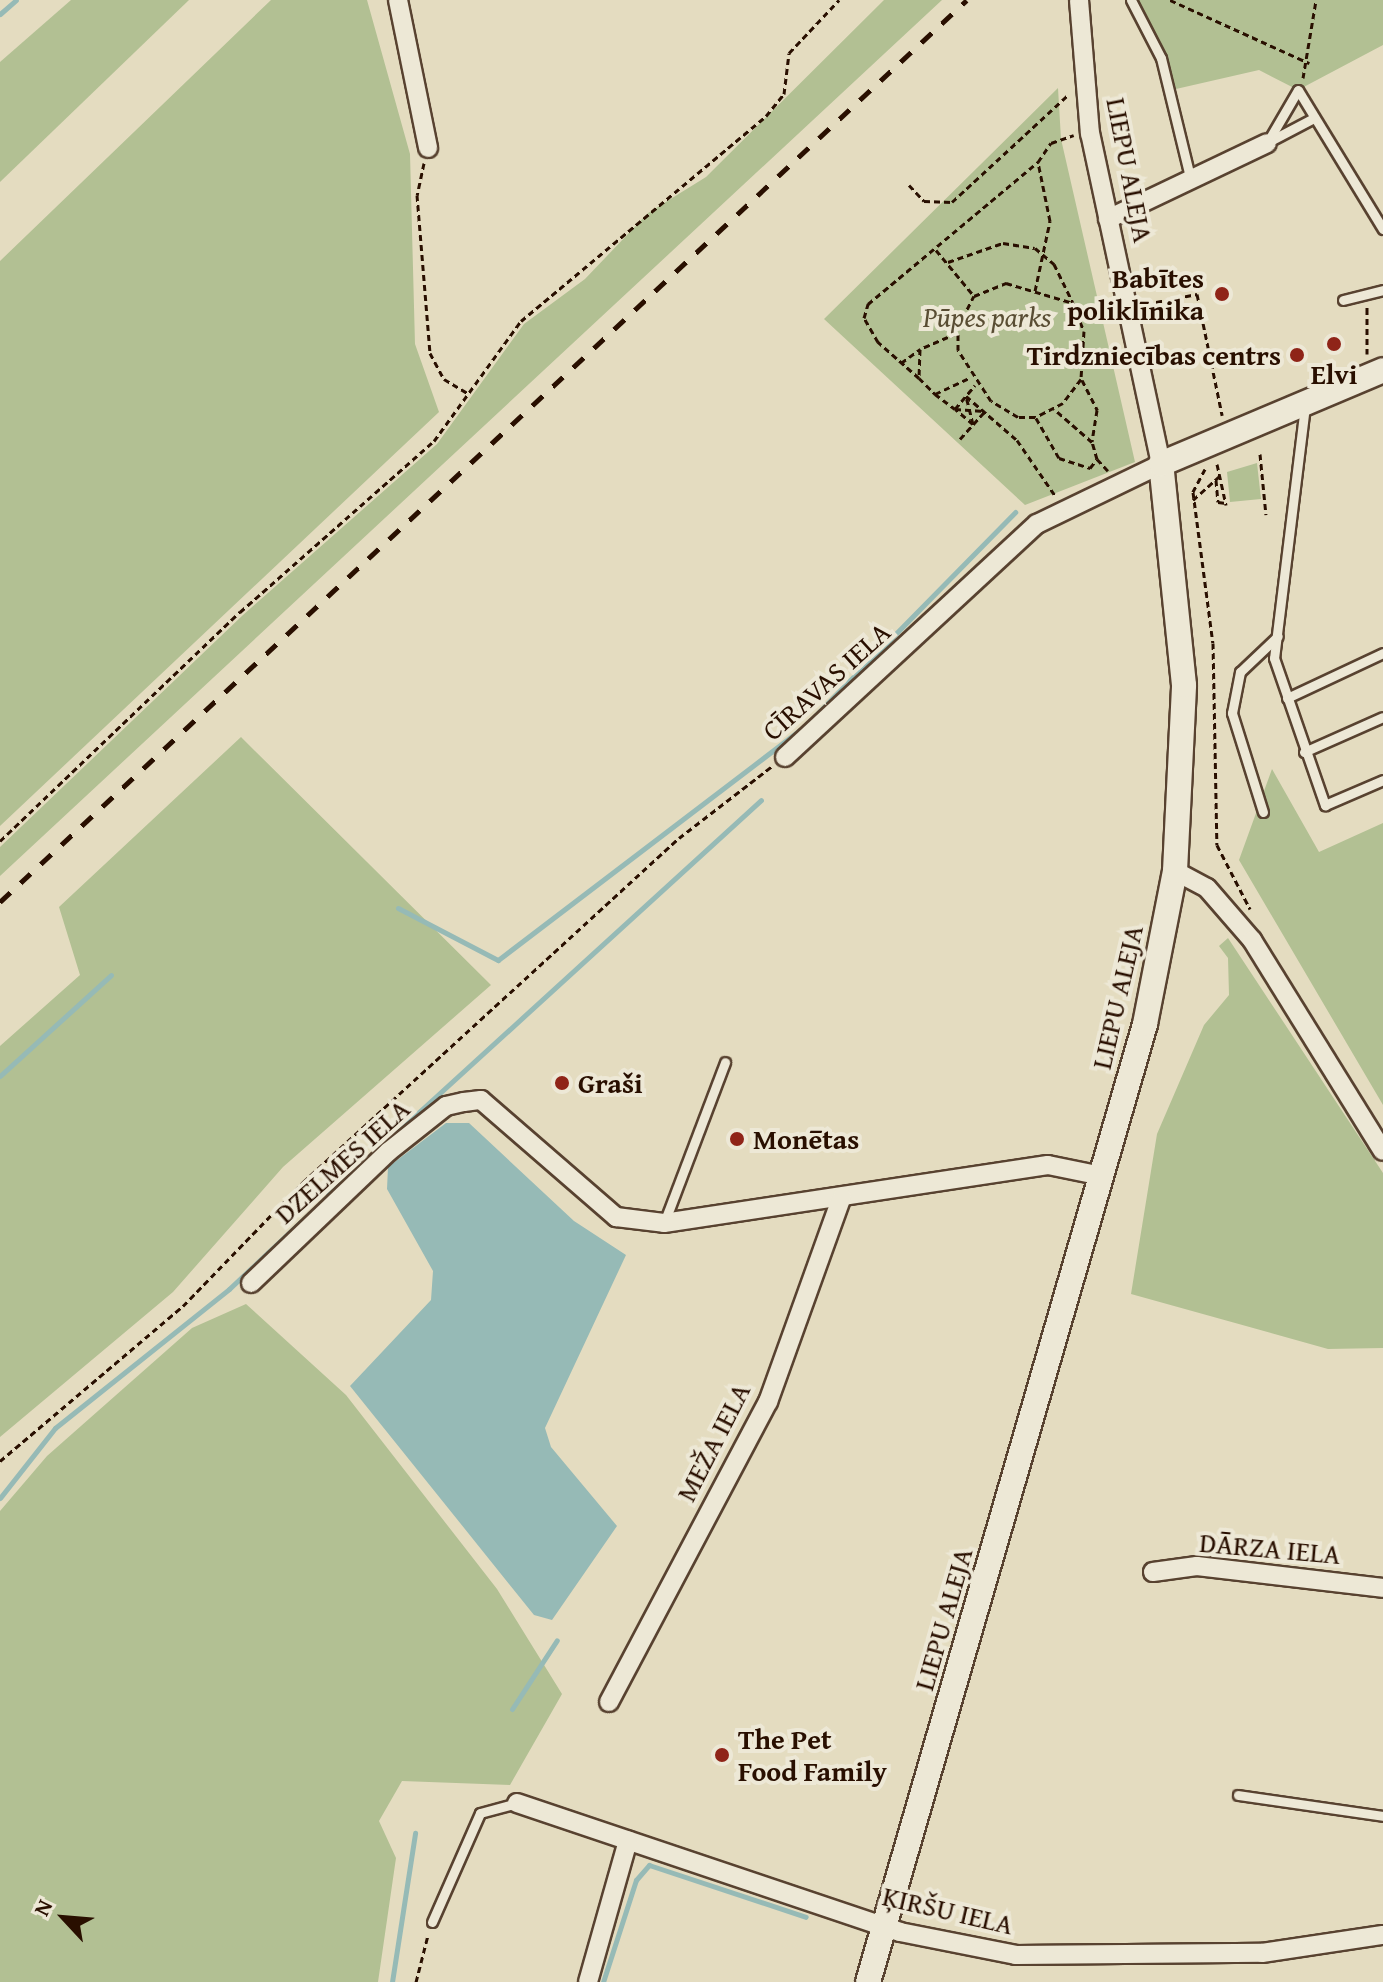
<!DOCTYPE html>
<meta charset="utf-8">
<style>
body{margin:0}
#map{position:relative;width:1383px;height:1982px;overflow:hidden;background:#e4dcc0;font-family:"Gentium Book Plus",serif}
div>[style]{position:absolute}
.green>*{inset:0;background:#b2c093}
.water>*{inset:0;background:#96bab6}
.stream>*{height:5px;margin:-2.5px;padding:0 2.5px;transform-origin:2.5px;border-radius:2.5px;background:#96bab6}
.path>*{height:3px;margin-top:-1.5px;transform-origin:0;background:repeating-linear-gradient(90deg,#290f00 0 6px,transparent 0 10px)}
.roads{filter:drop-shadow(2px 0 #584230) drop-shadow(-2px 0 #584230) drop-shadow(0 2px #584230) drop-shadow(0 -2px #584230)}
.service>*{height:9px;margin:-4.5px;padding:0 4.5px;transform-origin:4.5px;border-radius:4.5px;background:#ede8d6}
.minor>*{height:18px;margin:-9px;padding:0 9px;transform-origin:9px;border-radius:9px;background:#ede8d6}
.tertiary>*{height:24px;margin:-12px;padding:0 12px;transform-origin:12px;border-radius:12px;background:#ede8d6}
.rail>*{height:5px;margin-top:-2.5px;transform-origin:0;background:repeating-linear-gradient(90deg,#290f00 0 14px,transparent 0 28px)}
.dots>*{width:22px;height:22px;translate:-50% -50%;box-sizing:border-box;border:4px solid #ede8d6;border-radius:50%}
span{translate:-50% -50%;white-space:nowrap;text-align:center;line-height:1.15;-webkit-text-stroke:8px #ede8d6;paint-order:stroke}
.street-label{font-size:28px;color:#290f00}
.poi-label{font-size:28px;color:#290f00;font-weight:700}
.right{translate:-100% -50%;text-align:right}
.left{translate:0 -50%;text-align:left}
.park-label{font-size:28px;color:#594d33;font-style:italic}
.north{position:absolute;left:24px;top:1878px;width:80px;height:80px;-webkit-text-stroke:6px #ede8d6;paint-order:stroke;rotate:296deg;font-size:22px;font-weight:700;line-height:32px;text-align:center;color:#290f00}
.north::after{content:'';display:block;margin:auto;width:28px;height:36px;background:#290f00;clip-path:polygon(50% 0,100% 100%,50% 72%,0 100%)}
</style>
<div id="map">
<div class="green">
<div style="clip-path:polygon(71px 0,189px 0,0 182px,0 62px)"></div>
<div style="clip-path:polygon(271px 0,367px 0,410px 154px,415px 344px,439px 412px,0 826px,0 261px)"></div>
<div style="clip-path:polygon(884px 0,942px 0,0 876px,0 847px,243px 615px,437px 444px,524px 324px,585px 279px,648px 213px,706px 177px)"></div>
<div style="clip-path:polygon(1138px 0,1383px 0,1383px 45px,1298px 90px,1259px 70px,1176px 89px)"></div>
<div style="clip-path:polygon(1058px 88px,1061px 139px,1135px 462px,1025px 505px,824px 319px)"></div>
<div style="clip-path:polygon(1257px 463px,1261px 499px,1230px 502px,1227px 472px)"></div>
<div style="clip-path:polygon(241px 737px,491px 985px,283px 1167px,173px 1292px,0 1437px,0 1046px,80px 975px,59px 907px)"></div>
<div style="clip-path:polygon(1272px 769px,1319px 852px,1383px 823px,1383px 1105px,1239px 860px)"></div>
<div style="clip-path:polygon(1228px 938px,1383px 1173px,1383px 1348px,1328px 1349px,1131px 1294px,1157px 1134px,1204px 1025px,1229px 995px,1228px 958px,1219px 946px)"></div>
<div style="clip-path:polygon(246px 1304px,346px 1395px,497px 1589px,562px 1694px,510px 1785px,402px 1781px,379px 1821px,396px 1858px,378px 1982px,0 1982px,0 1511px,47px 1456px,192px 1328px)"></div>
</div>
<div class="water">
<div style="clip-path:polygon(446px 1123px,469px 1123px,574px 1221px,626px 1255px,545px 1428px,551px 1447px,617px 1526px,552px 1620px,534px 1615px,350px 1386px,431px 1300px,433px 1271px,387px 1189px,388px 1167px)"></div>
</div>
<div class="stream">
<div style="left:0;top:14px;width:21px;rotate:-41deg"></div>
<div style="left:398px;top:908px;width:113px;rotate:27.5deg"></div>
<div style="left:498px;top:960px;width:386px;rotate:-37.3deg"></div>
<div style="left:805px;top:726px;width:300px;rotate:-45.5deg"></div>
<div style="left:0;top:1076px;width:150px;rotate:-42.3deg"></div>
<div style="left:328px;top:1195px;width:586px;rotate:-42.37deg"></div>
<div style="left:0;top:1498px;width:89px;rotate:-51.8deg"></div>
<div style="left:55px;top:1428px;width:223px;rotate:-38.6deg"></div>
<div style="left:229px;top:1289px;width:111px;rotate:-43.2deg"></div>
<div style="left:512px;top:1709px;width:82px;rotate:-56.9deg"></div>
<div style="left:392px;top:1982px;width:151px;rotate:-81.2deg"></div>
<div style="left:603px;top:1982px;width:107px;rotate:-72.1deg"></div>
<div style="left:636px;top:1880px;width:20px;rotate:-49deg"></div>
<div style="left:649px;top:1865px;width:165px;rotate:18.3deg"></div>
</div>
<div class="path">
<div style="left:1170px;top:0;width:153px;rotate:24.4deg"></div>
<div style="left:1303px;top:78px;width:79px;rotate:-80.5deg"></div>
<div style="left:424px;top:163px;width:33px;rotate:102deg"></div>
<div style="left:417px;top:195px;width:159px;rotate:85.3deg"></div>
<div style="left:430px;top:353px;width:30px;rotate:62deg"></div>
<div style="left:444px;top:379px;width:27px;rotate:31deg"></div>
<div style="left:909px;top:185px;width:22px;rotate:47deg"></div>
<div style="left:924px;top:201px;width:28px;rotate:2deg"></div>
<div style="left:952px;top:202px;width:159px;rotate:-42.7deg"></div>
<div style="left:936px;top:250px;width:60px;rotate:50.4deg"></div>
<div style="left:948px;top:262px;width:58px;rotate:-19.1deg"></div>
<div style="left:1003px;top:243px;width:32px;rotate:9deg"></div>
<div style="left:1035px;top:248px;width:25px;rotate:40deg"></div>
<div style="left:1054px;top:264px;width:43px;rotate:64deg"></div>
<div style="left:1006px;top:283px;width:70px;rotate:16.6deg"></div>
<div style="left:1073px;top:303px;width:30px;rotate:69deg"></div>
<div style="left:1084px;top:331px;width:48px;rotate:93.6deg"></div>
<div style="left:1081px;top:379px;width:30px;rotate:127deg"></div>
<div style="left:1063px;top:403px;width:31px;rotate:153deg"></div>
<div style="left:1035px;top:417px;width:17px;rotate:180deg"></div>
<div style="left:1018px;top:417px;width:31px;rotate:-149deg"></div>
<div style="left:991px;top:401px;width:61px;rotate:-122.9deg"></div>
<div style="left:958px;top:350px;width:23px;rotate:-90deg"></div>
<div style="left:958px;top:327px;width:35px;rotate:-63deg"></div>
<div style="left:974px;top:296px;width:35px;rotate:-22deg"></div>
<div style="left:1035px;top:291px;width:72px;rotate:-77.9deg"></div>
<div style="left:1050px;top:221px;width:60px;rotate:-101.5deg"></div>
<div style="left:1038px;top:162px;width:23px;rotate:-56deg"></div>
<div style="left:1051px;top:143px;width:24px;rotate:-19deg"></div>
<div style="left:1146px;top:304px;width:52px;rotate:-11.1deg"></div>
<div style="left:1197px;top:294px;width:124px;rotate:78.3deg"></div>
<div style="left:957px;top:333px;width:40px;rotate:156.6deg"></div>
<div style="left:920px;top:349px;width:29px;rotate:92deg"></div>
<div style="left:919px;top:378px;width:23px;rotate:45deg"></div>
<div style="left:935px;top:394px;width:38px;rotate:-25deg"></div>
<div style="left:1367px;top:354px;width:48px;rotate:-90deg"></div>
<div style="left:901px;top:363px;width:24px;rotate:-36deg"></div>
<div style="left:919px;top:378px;width:55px;rotate:-138.7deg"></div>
<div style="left:878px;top:342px;width:28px;rotate:-120deg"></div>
<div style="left:864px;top:318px;width:15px;rotate:-74deg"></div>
<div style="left:868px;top:304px;width:222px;rotate:-39.9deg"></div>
<div style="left:1082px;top:380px;width:34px;rotate:63deg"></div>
<div style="left:1097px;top:410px;width:32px;rotate:99deg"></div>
<div style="left:935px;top:394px;width:25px;rotate:37deg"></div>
<div style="left:955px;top:409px;width:31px;rotate:-50deg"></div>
<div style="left:1036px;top:418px;width:46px;rotate:60.1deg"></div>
<div style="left:1059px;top:458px;width:33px;rotate:18deg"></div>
<div style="left:1090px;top:468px;width:11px;rotate:-52deg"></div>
<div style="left:1097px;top:459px;width:18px;rotate:-106deg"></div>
<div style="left:1092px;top:442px;width:50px;rotate:-139deg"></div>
<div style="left:973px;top:424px;width:29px;rotate:-104deg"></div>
<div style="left:966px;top:396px;width:67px;rotate:40.8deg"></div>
<div style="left:1017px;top:440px;width:69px;rotate:55.6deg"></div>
<div style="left:973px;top:424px;width:23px;rotate:-140deg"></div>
<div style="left:955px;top:409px;width:29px;rotate:4deg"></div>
<div style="left:960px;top:439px;width:38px;rotate:-48deg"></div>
<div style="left:1260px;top:454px;width:61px;rotate:84.4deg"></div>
<div style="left:1097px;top:459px;width:16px;rotate:47deg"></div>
<div style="left:1217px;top:464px;width:42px;rotate:77.6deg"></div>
<div style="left:1205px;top:469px;width:26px;rotate:118deg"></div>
<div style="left:1193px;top:492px;width:152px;rotate:82.5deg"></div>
<div style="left:1213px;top:643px;width:202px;rotate:88.9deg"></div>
<div style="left:1217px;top:845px;width:72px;rotate:62.7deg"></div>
<div style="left:1216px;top:480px;width:22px;rotate:85deg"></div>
<div style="left:1218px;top:502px;width:8px;rotate:7deg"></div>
<div style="left:1193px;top:500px;width:39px;rotate:-42deg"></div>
<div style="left:0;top:841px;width:332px;rotate:-43.7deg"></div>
<div style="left:240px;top:612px;width:259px;rotate:-41.4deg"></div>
<div style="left:434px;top:441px;width:148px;rotate:-54.1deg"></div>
<div style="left:521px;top:321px;width:319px;rotate:-39.9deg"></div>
<div style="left:766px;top:116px;width:28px;rotate:-51deg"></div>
<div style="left:784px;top:94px;width:41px;rotate:-83deg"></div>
<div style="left:789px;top:53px;width:73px;rotate:-46.7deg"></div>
<div style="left:317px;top:1198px;width:21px;rotate:-131deg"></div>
<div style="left:303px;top:1182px;width:510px;rotate:-42.46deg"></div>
<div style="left:679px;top:838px;width:118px;rotate:-37.7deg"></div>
<div style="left:0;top:1461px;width:240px;rotate:-40.3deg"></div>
<div style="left:183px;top:1306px;width:173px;rotate:-45.9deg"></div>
<div style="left:416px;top:1982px;width:49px;rotate:-75.7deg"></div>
</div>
<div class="roads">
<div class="service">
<div style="left:1131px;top:0;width:65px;rotate:62.7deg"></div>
<div style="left:1161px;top:58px;width:127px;rotate:76.3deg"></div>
<div style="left:1270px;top:141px;width:50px;rotate:-27.6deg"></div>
<div style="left:1267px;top:143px;width:61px;rotate:-59.7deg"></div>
<div style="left:1298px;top:90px;width:163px;rotate:58.6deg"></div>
<div style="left:1343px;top:300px;width:41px;rotate:-14deg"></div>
<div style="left:1305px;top:406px;width:254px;rotate:97deg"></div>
<div style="left:1274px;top:658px;width:156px;rotate:70.9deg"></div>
<div style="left:1325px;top:805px;width:63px;rotate:-23.3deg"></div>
<div style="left:1287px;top:698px;width:106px;rotate:-25.1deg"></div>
<div style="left:1304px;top:752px;width:86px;rotate:-23.9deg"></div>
<div style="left:1263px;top:812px;width:104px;rotate:-107.4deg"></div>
<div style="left:1232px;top:713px;width:42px;rotate:-79deg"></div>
<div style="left:1240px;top:672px;width:52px;rotate:-43.5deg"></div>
<div style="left:664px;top:1223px;width:172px;rotate:-69.2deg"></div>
<div style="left:1238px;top:1795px;width:147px;rotate:8.2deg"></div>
<div style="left:432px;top:1922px;width:119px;rotate:-66.2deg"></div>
<div style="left:480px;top:1813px;width:38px;rotate:-15deg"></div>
</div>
<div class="minor">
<div style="left:398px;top:0;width:151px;rotate:78.5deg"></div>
<div style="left:1108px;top:219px;width:176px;rotate:-25.5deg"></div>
<div style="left:785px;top:757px;width:343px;rotate:-42.8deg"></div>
<div style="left:1037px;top:524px;width:138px;rotate:-25.8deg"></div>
<div style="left:1161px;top:464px;width:338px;rotate:-102.1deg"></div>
<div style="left:1090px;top:134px;width:134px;rotate:-94.7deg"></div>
<div style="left:1175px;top:871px;width:36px;rotate:28deg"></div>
<div style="left:1207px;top:888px;width:69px;rotate:49.1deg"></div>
<div style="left:1252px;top:940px;width:248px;rotate:58.2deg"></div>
<div style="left:251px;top:1283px;width:190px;rotate:-43.7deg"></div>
<div style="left:388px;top:1152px;width:74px;rotate:-38.4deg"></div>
<div style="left:446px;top:1106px;width:18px;rotate:-13deg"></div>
<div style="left:464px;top:1102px;width:17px;rotate:-7deg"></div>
<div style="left:481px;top:1100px;width:179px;rotate:40.9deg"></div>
<div style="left:616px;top:1217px;width:48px;rotate:7.1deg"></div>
<div style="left:664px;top:1223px;width:388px;rotate:-8.6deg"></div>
<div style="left:1048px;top:1165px;width:55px;rotate:11.5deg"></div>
<div style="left:1153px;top:1572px;width:44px;rotate:-7.8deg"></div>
<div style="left:1197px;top:1566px;width:187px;rotate:6.7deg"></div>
<div style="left:609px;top:1702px;width:340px;rotate:-62.1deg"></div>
<div style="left:768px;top:1402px;width:218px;rotate:-70.2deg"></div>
<div style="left:517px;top:1803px;width:404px;rotate:18.6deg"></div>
<div style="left:900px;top:1932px;width:118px;rotate:11.2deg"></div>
<div style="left:1016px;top:1955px;width:246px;rotate:-0.5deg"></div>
<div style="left:1262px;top:1953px;width:122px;rotate:-8.5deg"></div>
<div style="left:588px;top:1982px;width:147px;rotate:-74.2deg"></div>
</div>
<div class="tertiary">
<div style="left:868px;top:1982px;width:997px;rotate:-73.87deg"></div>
<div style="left:1145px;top:1024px;width:156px;rotate:-78.9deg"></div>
<div style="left:1175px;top:871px;width:186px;rotate:-87.2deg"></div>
<div style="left:1184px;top:685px;width:222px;rotate:-95.9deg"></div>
<div style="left:1161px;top:464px;width:241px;rotate:-22.9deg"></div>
</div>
</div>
<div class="rail">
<div style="left:0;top:902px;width:1322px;rotate:-43.01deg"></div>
</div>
<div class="dots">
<div style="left:1222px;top:294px;background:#8f2418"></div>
<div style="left:1334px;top:344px;background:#8f2418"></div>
<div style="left:1297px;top:355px;background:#8f2418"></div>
<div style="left:562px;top:1083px;background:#8f2418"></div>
<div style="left:737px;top:1139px;background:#8f2418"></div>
<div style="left:722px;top:1755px;background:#8f2418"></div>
</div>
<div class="street-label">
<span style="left:1130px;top:170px;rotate:79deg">LIEPU ALEJA</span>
<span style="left:826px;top:681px;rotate:-42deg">CĪRAVAS IELA</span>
<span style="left:1117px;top:997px;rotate:-77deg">LIEPU ALEJA</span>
<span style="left:342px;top:1161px;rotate:-42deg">DZELMES IELA</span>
<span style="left:713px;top:1442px;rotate:-63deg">MEŽA IELA</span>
<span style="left:1270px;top:1548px;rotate:5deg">DĀRZA IELA</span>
<span style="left:943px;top:1619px;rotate:-74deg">LIEPU ALEJA</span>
<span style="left:948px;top:1910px;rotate:13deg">ĶIRŠU IELA</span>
</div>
<div class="poi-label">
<span class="right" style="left:1204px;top:294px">Babītes<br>poliklīnika</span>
<span class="right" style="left:1281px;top:355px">Tirdzniecības centrs</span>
<span style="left:1334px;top:374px">Elvi</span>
<span class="left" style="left:578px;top:1083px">Graši</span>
<span class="left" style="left:753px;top:1139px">Monētas</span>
<span class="left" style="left:738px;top:1755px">The Pet<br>Food Family</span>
</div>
<div class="park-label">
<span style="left:987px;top:317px">Pūpes parks</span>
</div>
<div class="north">N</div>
</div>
